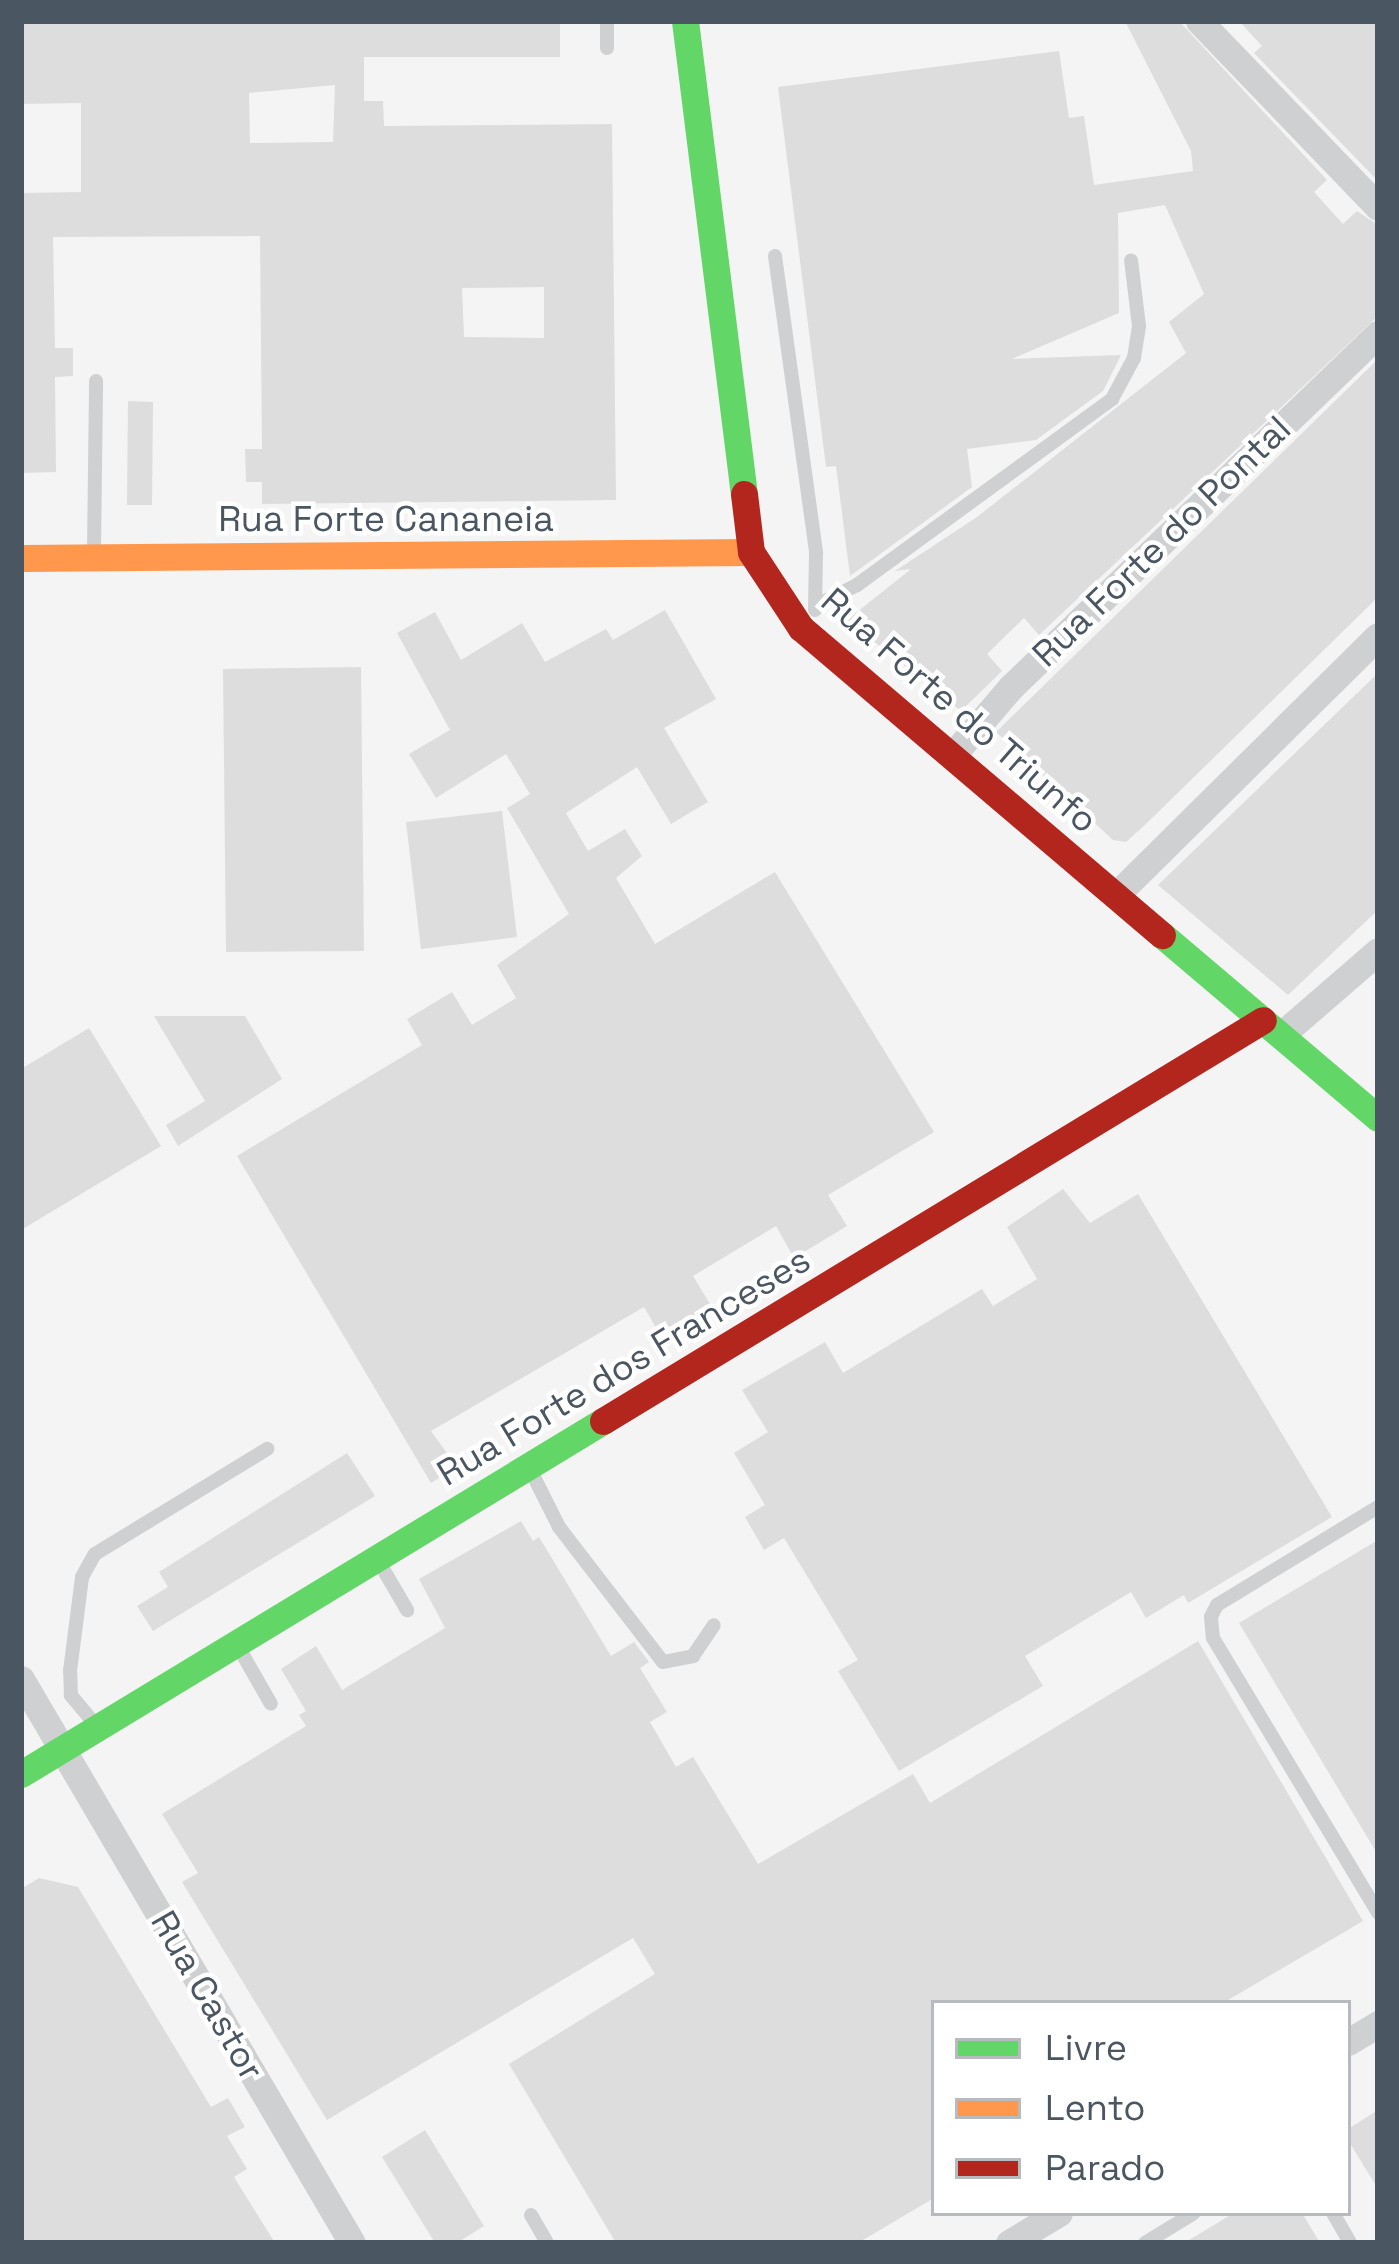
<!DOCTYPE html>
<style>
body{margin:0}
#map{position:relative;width:1399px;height:2264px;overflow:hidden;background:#f4f4f4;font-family:"Space Grotesk",sans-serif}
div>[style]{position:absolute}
.building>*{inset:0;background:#ddddde}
.lane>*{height:14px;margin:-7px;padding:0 7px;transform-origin:7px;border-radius:7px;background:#ced0d2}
.street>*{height:27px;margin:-13.5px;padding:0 13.5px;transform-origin:13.5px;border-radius:13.5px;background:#ced0d2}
.fast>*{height:27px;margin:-13.5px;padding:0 13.5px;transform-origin:13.5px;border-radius:13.5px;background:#63d668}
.slow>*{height:27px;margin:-13.5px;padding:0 13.5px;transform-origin:13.5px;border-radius:13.5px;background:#ff974d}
.jam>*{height:27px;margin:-13.5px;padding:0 13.5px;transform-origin:13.5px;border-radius:13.5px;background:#b3261e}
span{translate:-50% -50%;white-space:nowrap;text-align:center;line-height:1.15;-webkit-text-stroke:9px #fff;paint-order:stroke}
.street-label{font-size:36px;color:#4a5661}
.frame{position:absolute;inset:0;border:24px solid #4a5661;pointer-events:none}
.legend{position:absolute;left:931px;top:2000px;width:420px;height:216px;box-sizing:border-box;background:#fff;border:3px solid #b7bbc0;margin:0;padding:15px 21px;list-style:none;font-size:36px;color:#4a5661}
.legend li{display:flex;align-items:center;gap:24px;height:60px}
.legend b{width:60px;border:3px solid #b7bbc0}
</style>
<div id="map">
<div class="building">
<div style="clip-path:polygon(evenodd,21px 21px,560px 21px,560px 57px,364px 57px,364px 101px,383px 101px,384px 126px,612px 124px,616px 500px,262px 504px,262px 482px,246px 482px,245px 449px,262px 449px,260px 236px,53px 237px,55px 348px,73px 348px,73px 376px,55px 377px,56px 472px,21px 473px,21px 193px,81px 192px,81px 103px,21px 104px,21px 21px,335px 85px,333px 142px,250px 143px,249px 93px,335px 85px,21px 21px,544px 287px,544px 338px,464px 337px,462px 288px,544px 287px)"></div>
<div style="clip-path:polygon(1125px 21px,1179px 21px,1327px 180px,1314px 192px,1343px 224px,1357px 211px,1378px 225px,1378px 316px,1039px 635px,1024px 618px,987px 654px,1002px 671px,961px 711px,847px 620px,911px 569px,895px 571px,977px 517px,1186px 353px,1169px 322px,1204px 294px,1165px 205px,1118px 213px,1119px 313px,1012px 359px,1121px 355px,1103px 391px,1036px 440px,967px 449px,972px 487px,850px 576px,836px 466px,826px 467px,778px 87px,1059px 51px,1069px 118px,1084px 116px,1094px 185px,1193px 171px,1191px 151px)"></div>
<div style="clip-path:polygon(1239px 21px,1378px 21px,1378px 181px,1254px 53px,1262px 46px)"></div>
<div style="clip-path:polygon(1378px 359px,1378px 597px,1147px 823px,1126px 842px,1113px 840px,996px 732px)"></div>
<div style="clip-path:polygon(128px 401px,153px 402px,152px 505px,127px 505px)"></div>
<div style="clip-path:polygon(665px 610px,716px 699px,664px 728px,708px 802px,671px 824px,637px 767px,566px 813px,588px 851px,625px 829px,642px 856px,616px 878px,655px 944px,775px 872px,934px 1132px,828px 1195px,847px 1226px,794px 1258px,776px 1226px,693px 1276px,713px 1309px,662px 1338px,644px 1307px,431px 1431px,457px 1467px,431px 1483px,237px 1156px,422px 1045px,407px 1019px,452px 992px,472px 1025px,516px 998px,497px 965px,569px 914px,507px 808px,530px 794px,506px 754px,436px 798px,409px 754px,450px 730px,397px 633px,435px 612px,461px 660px,522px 623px,545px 662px,606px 629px,613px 640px)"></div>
<div style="clip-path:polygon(361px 667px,364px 951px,226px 952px,223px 669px)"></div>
<div style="clip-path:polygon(1378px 673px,1378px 910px,1288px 995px,1158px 885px)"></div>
<div style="clip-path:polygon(502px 811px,517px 937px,421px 949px,406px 822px)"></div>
<div style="clip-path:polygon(154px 1016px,245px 1016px,282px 1079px,178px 1146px,166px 1125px,205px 1101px)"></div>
<div style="clip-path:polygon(89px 1028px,161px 1146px,21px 1230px,21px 1069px)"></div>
<div style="clip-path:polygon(1063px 1189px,1090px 1223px,1138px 1194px,1332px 1517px,1188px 1603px,1184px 1595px,1146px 1618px,1131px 1592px,1025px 1656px,1043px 1686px,899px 1771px,838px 1671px,858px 1660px,784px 1538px,764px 1550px,745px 1517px,765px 1505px,734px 1453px,768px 1432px,742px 1390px,825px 1342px,843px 1373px,982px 1289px,993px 1306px,1037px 1279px,1007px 1227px)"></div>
<div style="clip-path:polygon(347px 1453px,375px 1496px,153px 1631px,137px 1606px,168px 1587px,159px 1572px)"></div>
<div style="clip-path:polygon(521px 1521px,533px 1541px,539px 1537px,611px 1656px,634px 1642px,649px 1662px,640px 1668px,667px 1712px,650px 1722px,676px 1767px,693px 1757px,758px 1864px,913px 1774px,930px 1803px,1198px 1641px,1363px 1921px,1223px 2003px,934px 2003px,934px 2198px,858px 2243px,616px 2243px,509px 2064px,655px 1974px,633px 1938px,327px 2120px,182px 1882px,198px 1873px,162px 1814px,306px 1726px,299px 1715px,306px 1711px,281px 1669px,316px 1646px,342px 1690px,445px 1628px,419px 1579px)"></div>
<div style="clip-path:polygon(1378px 1540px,1378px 1855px,1239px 1623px)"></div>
<div style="clip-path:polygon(39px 1878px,78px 1887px,211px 2107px,228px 2098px,245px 2127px,227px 2136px,247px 2169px,234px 2177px,275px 2243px,21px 2243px,21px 1889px)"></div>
<div style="clip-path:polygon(1378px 2110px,1378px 2189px,1348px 2140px,1348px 2129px)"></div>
<div style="clip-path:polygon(425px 2130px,484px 2226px,457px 2243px,435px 2243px,382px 2157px)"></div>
<div style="clip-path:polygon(1234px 2213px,1302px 2213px,1320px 2243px,1184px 2243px)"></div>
</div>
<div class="lane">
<div style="left:607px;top:48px;width:27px;rotate:-90deg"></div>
<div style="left:775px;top:256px;width:300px;rotate:82.1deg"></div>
<div style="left:816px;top:553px;width:57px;rotate:91deg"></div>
<div style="left:94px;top:552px;width:171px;rotate:-89.3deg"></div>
<div style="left:819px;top:604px;width:42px;rotate:-26.6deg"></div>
<div style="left:857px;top:585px;width:316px;rotate:-36.1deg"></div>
<div style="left:1112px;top:399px;width:47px;rotate:-61.8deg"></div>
<div style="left:1134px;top:358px;width:32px;rotate:-81deg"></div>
<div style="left:1139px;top:326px;width:66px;rotate:-96.9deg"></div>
<div style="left:531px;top:1471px;width:63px;rotate:63.4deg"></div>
<div style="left:559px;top:1527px;width:170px;rotate:52.4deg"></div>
<div style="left:663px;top:1662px;width:31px;rotate:-11deg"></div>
<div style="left:693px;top:1656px;width:37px;rotate:-56deg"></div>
<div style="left:1378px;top:1507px;width:188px;rotate:148.7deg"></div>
<div style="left:1217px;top:1605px;width:13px;rotate:117deg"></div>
<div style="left:1211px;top:1617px;width:21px;rotate:85deg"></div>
<div style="left:1213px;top:1638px;width:321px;rotate:59deg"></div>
<div style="left:379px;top:1562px;width:56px;rotate:59.7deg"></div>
<div style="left:239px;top:1648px;width:64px;rotate:60.3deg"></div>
<div style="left:95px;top:1724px;width:38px;rotate:-130deg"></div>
<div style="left:71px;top:1695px;width:24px;rotate:-92deg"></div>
<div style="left:70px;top:1671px;width:95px;rotate:-82.7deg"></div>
<div style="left:82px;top:1577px;width:26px;rotate:-61deg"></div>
<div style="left:95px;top:1554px;width:202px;rotate:-31.4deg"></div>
<div style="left:1333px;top:2213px;width:34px;rotate:60deg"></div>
<div style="left:531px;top:2215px;width:32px;rotate:60deg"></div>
<div style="left:1145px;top:2243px;width:57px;rotate:-31.5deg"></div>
</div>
<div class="street">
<div style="left:1199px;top:21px;width:258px;rotate:46.1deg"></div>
<div style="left:952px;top:756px;width:91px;rotate:-49.5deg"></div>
<div style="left:1011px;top:687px;width:509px;rotate:-43.89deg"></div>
<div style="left:1116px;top:895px;width:368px;rotate:-44.7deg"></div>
<div style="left:1281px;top:1035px;width:128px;rotate:-40.9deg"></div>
<div style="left:21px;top:1679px;width:654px;rotate:59.59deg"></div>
<div style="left:1348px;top:2042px;width:35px;rotate:-31deg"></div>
<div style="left:1009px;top:2243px;width:58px;rotate:-31deg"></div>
</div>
<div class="fast">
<div style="left:685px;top:21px;width:477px;rotate:82.9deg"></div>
<div style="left:1162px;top:935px;width:283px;rotate:40.3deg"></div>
<div style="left:21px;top:1774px;width:681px;rotate:-31.24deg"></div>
</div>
<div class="slow">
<div style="left:21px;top:558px;width:730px;rotate:-0.47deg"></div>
</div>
<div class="jam">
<div style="left:744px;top:494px;width:58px;rotate:83.1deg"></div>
<div style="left:751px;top:552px;width:91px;rotate:56.7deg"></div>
<div style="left:801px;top:628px;width:474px;rotate:40.4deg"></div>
<div style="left:603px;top:1421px;width:772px;rotate:-31.28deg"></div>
</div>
<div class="street-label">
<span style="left:386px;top:520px">Rua Forte Cananeia</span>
<span style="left:1162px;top:542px;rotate:-44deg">Rua Forte do Pontal</span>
<span style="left:959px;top:711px;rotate:41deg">Rua Forte do Triunfo</span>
<span style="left:624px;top:1367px;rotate:-31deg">Rua Forte dos Franceses</span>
<span style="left:207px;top:1996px;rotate:60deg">Rua Castor</span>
</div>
<div class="frame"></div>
<ul class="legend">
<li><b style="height:15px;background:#63d668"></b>Livre</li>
<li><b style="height:15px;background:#ff974d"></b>Lento</li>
<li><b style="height:15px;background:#b3261e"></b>Parado</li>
</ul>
</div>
